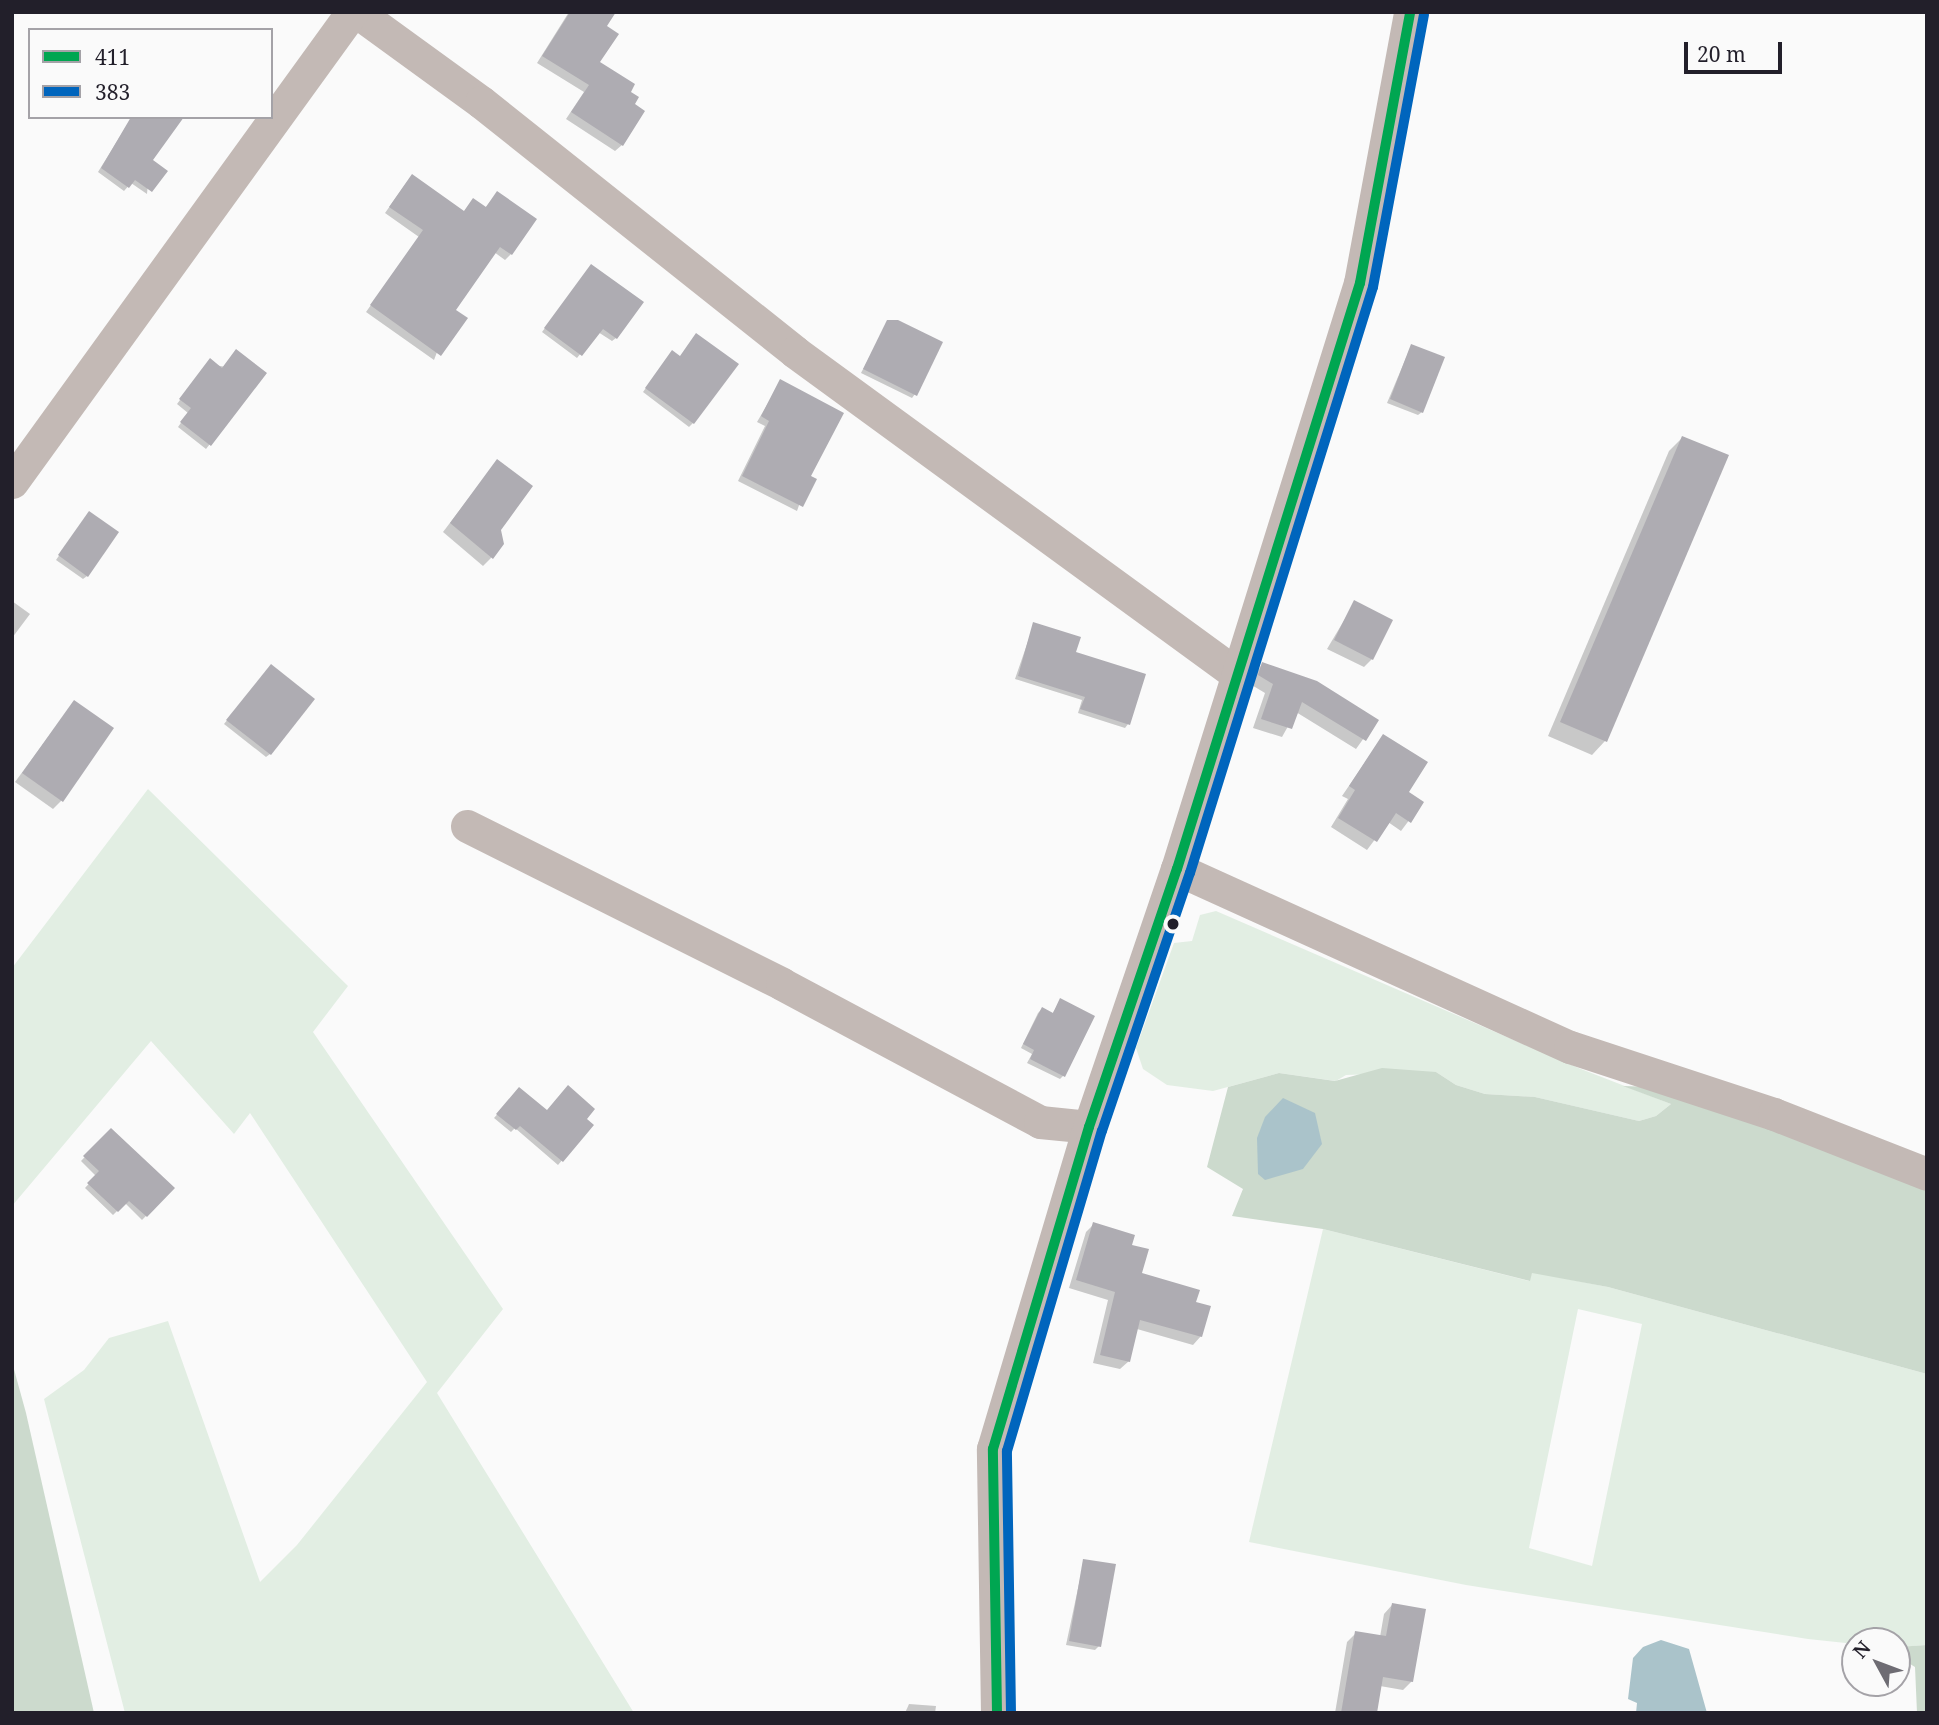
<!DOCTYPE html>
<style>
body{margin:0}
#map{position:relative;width:1939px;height:1725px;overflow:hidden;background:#fafafa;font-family:"Noto Serif",serif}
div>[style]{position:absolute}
.green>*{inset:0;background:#e2eee3}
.forest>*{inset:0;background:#ccdacd}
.water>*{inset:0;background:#aac3ca}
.shadow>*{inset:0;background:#0003}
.building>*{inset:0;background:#aeacb2}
.minor>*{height:33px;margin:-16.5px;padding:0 16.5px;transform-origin:16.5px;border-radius:16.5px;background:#c3b9b5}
.bus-1>*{height:10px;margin:-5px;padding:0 5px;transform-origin:5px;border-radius:5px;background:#00a651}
.bus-2>*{height:10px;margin:-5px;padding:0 5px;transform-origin:5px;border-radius:5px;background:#0065bd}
.dots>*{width:19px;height:19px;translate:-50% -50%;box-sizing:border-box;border:4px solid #fafafa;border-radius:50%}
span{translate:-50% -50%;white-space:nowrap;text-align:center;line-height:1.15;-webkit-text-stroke:7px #fafafa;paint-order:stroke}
.frame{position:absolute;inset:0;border:14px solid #221f2a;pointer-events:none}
.legend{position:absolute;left:28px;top:28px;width:245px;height:91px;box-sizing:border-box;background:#fafafa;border:2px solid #a4a2a7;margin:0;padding:9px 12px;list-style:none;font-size:21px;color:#221f2a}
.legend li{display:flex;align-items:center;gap:14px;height:35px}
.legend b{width:35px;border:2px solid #a4a2a7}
.north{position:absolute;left:1841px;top:1627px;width:70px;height:70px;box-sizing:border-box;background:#fafafa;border:2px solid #a4a2a7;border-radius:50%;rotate:311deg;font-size:19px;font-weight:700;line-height:28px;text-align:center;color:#221f2a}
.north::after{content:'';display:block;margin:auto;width:24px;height:32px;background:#6e6c73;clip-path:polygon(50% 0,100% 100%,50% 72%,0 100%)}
.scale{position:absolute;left:1684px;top:42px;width:98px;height:32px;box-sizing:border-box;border:4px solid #221f2a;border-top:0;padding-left:9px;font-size:21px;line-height:24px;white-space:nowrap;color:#221f2a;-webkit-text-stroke:5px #fafafa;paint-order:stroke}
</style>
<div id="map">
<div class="green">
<div style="clip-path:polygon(148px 789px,348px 986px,313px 1032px,503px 1309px,437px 1393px,634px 1713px,125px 1713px,44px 1399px,84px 1370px,109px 1338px,168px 1321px,260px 1582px,297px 1545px,427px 1382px,250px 1113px,234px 1134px,151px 1041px,12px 1206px,12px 968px)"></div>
<div style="clip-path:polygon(1216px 911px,1581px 1069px,1671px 1104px,1656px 1116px,1639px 1121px,1535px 1097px,1485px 1094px,1456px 1085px,1436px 1072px,1346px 1075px,1336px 1081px,1279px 1073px,1213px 1091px,1167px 1085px,1143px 1069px,1136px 1048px,1174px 943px,1192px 941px,1200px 915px)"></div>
<div style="clip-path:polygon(evenodd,1323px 1229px,1529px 1281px,1532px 1272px,1608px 1287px,1927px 1374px,1927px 1645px,1897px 1647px,1897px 1641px,1855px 1644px,1808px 1639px,1466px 1585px,1249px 1542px,1323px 1229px,1578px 1309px,1642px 1324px,1592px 1566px,1529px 1548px,1578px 1309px)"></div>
</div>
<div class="forest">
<div style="clip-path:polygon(1382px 1068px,1436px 1072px,1456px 1085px,1485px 1094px,1535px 1097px,1639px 1121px,1656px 1116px,1671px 1104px,1623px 1086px,1653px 1087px,1927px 1166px,1927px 1374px,1608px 1287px,1532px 1273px,1530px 1281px,1323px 1229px,1232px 1216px,1243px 1189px,1207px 1167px,1228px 1087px,1279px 1073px,1335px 1081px)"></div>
<div style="clip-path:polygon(12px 1362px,26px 1413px,94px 1713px,12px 1713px)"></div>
<div style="clip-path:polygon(1927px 1645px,1927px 1713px,1917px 1713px,1915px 1667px,1897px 1656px,1897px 1647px)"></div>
</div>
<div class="water">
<div style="clip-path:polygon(1283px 1098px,1315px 1113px,1322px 1144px,1303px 1169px,1265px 1180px,1258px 1174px,1257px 1138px,1265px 1117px)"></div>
<div style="clip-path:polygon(1661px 1640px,1689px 1649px,1707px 1713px,1636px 1713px,1637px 1703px,1628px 1699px,1633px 1658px,1643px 1647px)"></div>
</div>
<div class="shadow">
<div style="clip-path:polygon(569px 12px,614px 12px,604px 27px,598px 63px,628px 92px,622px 145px,615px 151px,566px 119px,584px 92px,537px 63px)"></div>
<div style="clip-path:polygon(132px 117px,150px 161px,147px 194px,131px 183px,124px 191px,98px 172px)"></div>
<div style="clip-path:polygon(407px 182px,463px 213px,473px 200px,485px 208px,497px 193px,511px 254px,505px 260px,494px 252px,453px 310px,434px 360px,366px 312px,419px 237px,385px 213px)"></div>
<div style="clip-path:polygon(588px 270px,616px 338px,612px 341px,598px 332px,577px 358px,542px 332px)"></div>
<div style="clip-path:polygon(888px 322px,915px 394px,912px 398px,861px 373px)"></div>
<div style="clip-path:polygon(1411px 346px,1422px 412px,1418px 415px,1387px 403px)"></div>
<div style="clip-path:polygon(669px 356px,679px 357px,693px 423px,689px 427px,643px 392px)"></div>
<div style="clip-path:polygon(207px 364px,265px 373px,206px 449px,178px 427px,188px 413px,177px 404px)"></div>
<div style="clip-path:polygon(781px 381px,809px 477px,797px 511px,738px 481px,765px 426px,757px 422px)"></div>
<div style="clip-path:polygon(1682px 438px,1727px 456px,1605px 741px,1592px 755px,1548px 736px,1669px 451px)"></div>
<div style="clip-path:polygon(497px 461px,499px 529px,492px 557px,483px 566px,443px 532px)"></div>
<div style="clip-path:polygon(86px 517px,87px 576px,83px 579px,56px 560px)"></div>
<div style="clip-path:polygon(12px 601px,30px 614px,12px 638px)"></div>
<div style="clip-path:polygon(1355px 602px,1372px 659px,1364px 667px,1327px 649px)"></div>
<div style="clip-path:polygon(1034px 624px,1074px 653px,1128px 724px,1125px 728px,1078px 713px,1082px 700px,1015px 679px)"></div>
<div style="clip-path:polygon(1262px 664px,1376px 721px,1356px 749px,1296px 712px,1282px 737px,1253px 728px,1265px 693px,1250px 684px)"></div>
<div style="clip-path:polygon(268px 670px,270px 754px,266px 757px,224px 724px)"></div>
<div style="clip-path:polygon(74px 702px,61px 801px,53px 809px,15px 782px)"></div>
<div style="clip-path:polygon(1383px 736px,1406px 793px,1422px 803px,1401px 831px,1388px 822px,1367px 850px,1331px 827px,1348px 799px,1342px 796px)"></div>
<div style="clip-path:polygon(1061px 1000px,1064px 1075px,1060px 1079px,1027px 1063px,1032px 1054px,1021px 1048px,1038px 1013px,1042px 1009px,1052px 1014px)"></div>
<div style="clip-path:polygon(519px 1090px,547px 1112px,585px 1119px,592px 1125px,558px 1165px,515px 1128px,511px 1132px,494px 1118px)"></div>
<div style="clip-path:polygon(111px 1130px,173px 1188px,142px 1220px,125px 1203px,113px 1215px,85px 1188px,96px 1176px,81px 1161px)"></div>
<div style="clip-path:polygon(1094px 1224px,1130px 1246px,1140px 1274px,1194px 1303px,1201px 1336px,1193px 1345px,1137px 1329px,1129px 1361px,1120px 1369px,1093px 1363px,1108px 1300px,1069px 1288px,1086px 1232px)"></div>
<div style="clip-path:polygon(1084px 1560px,1099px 1646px,1095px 1650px,1066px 1645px)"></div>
<div style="clip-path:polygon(1392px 1605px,1412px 1681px,1403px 1690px,1380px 1686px,1375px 1713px,1335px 1713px,1347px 1642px,1356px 1633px,1380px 1637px,1384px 1614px)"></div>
<div style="clip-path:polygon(909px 1704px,936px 1706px,935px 1713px,905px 1713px)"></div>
</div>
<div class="building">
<div style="clip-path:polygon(570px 12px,616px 12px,607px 26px,619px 34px,600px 62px,635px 84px,631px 92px,639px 97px,635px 104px,645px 111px,623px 146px,571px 112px,589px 85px,542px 56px)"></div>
<div style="clip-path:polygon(131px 117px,184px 117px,153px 160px,168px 171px,152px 192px,135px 180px,129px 188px,101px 168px)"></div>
<div style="clip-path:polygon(412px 174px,464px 211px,473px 198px,486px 207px,497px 191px,537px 219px,512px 255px,500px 247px,456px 310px,468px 318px,441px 356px,370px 305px,423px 230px,389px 207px)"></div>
<div style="clip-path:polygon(591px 264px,644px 302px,617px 339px,603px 329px,582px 356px,544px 328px)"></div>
<div style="clip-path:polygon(887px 320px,898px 320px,943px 342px,917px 396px,863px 369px)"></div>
<div style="clip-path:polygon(696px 333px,739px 364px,694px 424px,645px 388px,672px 350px,680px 356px)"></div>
<div style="clip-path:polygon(1411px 344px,1445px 357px,1423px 413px,1390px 399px)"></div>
<div style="clip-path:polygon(236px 349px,267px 373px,211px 446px,180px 422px,191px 408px,179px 399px,210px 358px,222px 368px)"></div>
<div style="clip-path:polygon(780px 379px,844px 413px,811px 476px,817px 479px,803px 507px,742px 476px,769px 421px,761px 416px)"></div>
<div style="clip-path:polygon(1682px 436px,1729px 455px,1607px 742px,1560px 722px)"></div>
<div style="clip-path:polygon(497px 459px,533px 486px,501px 530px,504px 544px,493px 559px,450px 523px)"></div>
<div style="clip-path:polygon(89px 511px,119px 532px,88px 577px,58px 555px)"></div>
<div style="clip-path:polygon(1354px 600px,1393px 620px,1373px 660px,1334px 640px)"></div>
<div style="clip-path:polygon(1033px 622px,1081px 637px,1076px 652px,1146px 674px,1130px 725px,1080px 709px,1085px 697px,1018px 676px)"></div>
<div style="clip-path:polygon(1262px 662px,1317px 681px,1379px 720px,1366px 741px,1302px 702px,1292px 729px,1261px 719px,1273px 684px,1258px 675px)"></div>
<div style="clip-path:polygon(271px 664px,315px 699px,271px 755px,226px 720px)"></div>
<div style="clip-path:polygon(74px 700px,114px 728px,63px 802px,22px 773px)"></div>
<div style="clip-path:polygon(1383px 734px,1428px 762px,1409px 792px,1424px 802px,1411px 823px,1396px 813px,1377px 842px,1338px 818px,1355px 790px,1349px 786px)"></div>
<div style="clip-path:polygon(1060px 998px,1095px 1016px,1065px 1077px,1030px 1059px,1034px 1050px,1023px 1044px,1042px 1007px,1053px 1013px)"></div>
<div style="clip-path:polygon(568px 1085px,595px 1109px,587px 1119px,594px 1125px,563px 1162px,520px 1126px,516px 1130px,496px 1114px,519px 1087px,547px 1110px)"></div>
<div style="clip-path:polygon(111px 1128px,175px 1188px,147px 1217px,129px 1201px,118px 1212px,87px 1183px,99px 1171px,83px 1156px)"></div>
<div style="clip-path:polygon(1093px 1222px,1135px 1235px,1132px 1245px,1149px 1249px,1142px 1273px,1200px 1290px,1196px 1302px,1211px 1306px,1202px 1337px,1140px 1320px,1130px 1362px,1100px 1355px,1115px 1292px,1076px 1280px)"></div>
<div style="clip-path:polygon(1083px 1559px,1116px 1564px,1101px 1647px,1069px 1641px)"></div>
<div style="clip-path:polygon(1392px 1603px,1426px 1609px,1413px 1682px,1383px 1677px,1377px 1713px,1341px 1713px,1355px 1631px,1386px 1636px)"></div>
</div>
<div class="minor">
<div style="left:357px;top:12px;width:153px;rotate:36deg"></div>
<div style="left:481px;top:102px;width:401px;rotate:38.5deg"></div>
<div style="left:795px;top:352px;width:545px;rotate:36.11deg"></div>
<div style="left:12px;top:482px;width:580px;rotate:-54.12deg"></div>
<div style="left:467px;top:826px;width:352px;rotate:26.6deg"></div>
<div style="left:782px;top:984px;width:293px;rotate:28.1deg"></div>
<div style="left:1040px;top:1122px;width:49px;rotate:5.8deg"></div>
<div style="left:1177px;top:869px;width:431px;rotate:24.4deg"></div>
<div style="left:1570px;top:1047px;width:215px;rotate:18.2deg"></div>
<div style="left:1774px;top:1114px;width:164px;rotate:21.4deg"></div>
<div style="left:997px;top:1713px;width:264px;rotate:-90.9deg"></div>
<div style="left:993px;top:1449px;width:336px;rotate:-73.4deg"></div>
<div style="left:1089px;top:1127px;width:273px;rotate:-71.2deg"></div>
<div style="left:1177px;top:869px;width:614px;rotate:-72.66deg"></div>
<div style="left:1360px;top:283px;width:276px;rotate:-79.5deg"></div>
</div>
<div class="bus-1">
<div style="left:997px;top:1713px;width:264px;rotate:-90.9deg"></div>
<div style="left:993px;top:1449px;width:336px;rotate:-73.4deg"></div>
<div style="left:1089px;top:1127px;width:273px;rotate:-71.2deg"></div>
<div style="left:1177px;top:869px;width:614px;rotate:-72.66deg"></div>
<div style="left:1360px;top:283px;width:276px;rotate:-79.5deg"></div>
</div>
<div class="bus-2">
<div style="left:1011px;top:1713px;width:262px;rotate:-90.9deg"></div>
<div style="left:1007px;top:1451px;width:334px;rotate:-73.5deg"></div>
<div style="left:1102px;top:1131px;width:273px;rotate:-71.2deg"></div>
<div style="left:1190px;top:873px;width:614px;rotate:-72.66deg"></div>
<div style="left:1373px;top:287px;width:277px;rotate:-79.4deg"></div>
</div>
<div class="dots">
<div style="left:1173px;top:924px;background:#221f2a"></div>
</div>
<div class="frame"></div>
<ul class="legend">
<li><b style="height:9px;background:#00a651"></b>411</li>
<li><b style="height:9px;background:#0065bd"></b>383</li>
</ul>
<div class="north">N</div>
<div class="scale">20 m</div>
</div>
